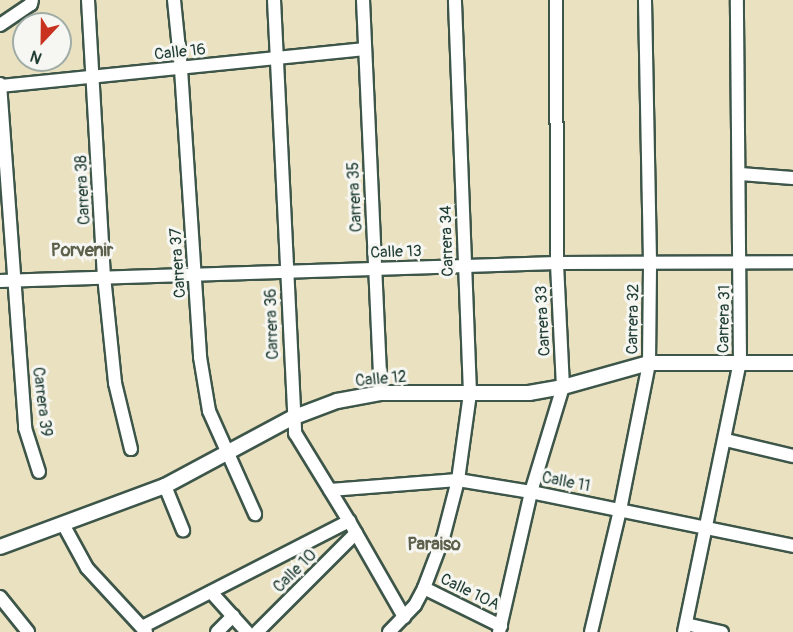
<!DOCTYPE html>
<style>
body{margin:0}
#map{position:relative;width:793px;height:632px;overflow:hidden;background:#eae1c0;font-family:Pangolin,sans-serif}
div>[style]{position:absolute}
.roads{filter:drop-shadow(2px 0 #3d5649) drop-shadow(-2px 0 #3d5649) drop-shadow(0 2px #3d5649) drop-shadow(0 -2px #3d5649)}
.minor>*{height:12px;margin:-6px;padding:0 6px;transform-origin:6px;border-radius:6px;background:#fff}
.tertiary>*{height:14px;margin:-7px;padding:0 7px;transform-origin:7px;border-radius:7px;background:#fff}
span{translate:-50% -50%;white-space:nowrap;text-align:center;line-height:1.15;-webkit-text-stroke:6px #f6f6f2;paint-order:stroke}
.street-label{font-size:16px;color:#1f3d34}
.neighbourhood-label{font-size:18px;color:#5d604b;font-weight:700}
.north{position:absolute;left:12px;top:12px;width:60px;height:60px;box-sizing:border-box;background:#f6f6f2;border:2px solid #a0aca6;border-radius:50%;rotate:202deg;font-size:16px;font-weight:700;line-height:24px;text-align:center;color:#1f3d34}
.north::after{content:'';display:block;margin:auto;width:21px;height:27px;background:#c8321e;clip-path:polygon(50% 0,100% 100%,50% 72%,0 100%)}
</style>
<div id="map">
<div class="roads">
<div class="minor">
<div style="left:88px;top:0;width:276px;rotate:86.7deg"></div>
<div style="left:104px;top:276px;width:108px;rotate:84.1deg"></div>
<div style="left:115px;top:383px;width:68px;rotate:76.4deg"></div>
<div style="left:174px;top:0;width:69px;rotate:84.2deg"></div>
<div style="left:181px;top:69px;width:289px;rotate:86.2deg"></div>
<div style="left:200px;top:357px;width:55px;rotate:80.5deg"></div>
<div style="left:209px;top:411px;width:113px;rotate:65.9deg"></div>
<div style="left:274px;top:0;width:434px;rotate:87.2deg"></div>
<div style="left:295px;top:433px;width:103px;rotate:58.5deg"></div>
<div style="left:349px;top:521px;width:111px;rotate:60.2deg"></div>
<div style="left:363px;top:0;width:393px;rotate:87.4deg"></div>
<div style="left:0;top:25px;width:37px;rotate:-34deg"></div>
<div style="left:31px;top:4px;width:4px;rotate:-76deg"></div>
<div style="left:0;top:84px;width:345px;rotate:85.8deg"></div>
<div style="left:25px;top:428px;width:46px;rotate:72.3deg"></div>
<div style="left:0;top:86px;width:366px;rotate:-5.8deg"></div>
<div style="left:740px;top:174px;width:53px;rotate:4.3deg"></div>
<div style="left:0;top:281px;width:557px;rotate:-1.85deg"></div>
<div style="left:557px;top:263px;width:236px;rotate:-0.2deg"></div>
<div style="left:726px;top:440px;width:69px;rotate:13.4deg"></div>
<div style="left:165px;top:486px;width:48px;rotate:67.8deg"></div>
<div style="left:330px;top:490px;width:128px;rotate:-4.5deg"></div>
<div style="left:458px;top:480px;width:74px;rotate:9.3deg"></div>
<div style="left:531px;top:492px;width:268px;rotate:11.6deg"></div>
<div style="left:63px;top:524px;width:50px;rotate:61.4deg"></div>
<div style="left:87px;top:568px;width:87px;rotate:47.3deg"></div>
<div style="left:424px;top:588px;width:86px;rotate:26.3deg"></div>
<div style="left:211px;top:592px;width:54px;rotate:48deg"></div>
<div style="left:0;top:597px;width:45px;rotate:51.3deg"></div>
<div style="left:686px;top:624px;width:37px;rotate:13deg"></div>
<div style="left:142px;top:627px;width:233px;rotate:-27.1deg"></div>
<div style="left:217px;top:632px;width:23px;rotate:-45deg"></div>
<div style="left:257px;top:632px;width:140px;rotate:-45deg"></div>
<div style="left:389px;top:632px;width:37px;rotate:-46deg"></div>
<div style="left:415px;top:605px;width:19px;rotate:-62deg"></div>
<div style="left:424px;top:588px;width:53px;rotate:-69.2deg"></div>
<div style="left:443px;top:538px;width:60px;rotate:-75.5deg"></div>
<div style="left:458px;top:480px;width:88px;rotate:-82.1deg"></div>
<div style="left:470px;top:393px;width:393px;rotate:-92.2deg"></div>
<div style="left:499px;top:632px;width:144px;rotate:-77.1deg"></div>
<div style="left:531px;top:492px;width:110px;rotate:-73.1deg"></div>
<div style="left:563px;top:387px;width:124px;rotate:-92.8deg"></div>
<div style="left:557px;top:263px;width:263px;rotate:-90.2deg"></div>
<div style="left:591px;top:632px;width:125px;rotate:-76.6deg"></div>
<div style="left:620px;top:510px;width:150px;rotate:-78.8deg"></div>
<div style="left:649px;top:363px;width:102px;rotate:-89.4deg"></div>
<div style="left:650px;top:261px;width:261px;rotate:-91.1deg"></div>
<div style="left:684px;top:632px;width:277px;rotate:-78.3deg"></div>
<div style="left:740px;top:361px;width:361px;rotate:-90.5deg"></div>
</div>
<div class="tertiary">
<div style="left:0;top:547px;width:176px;rotate:-20.3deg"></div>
<div style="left:165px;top:486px;width:144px;rotate:-28.2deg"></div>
<div style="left:292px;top:418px;width:48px;rotate:-20.7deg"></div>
<div style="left:337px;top:401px;width:45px;rotate:-10.3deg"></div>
<div style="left:381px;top:393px;width:148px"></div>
<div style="left:529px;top:393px;width:35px;rotate:-10deg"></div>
<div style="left:563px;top:387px;width:89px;rotate:-15.6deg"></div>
<div style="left:649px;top:363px;width:144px"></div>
</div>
</div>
<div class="street-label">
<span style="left:180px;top:52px;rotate:-6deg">Calle 16</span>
<span style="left:83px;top:190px;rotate:-93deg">Carrera 38</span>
<span style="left:355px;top:197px;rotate:-93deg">Carrera 35</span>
<span style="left:447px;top:241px;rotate:-92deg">Carrera 34</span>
<span style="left:396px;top:252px;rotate:-2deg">Calle 13</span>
<span style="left:178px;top:263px;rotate:-94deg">Carrera 37</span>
<span style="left:633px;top:319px;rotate:-89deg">Carrera 32</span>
<span style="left:724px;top:319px;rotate:-89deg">Carrera 31</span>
<span style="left:543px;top:321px;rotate:-93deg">Carrera 33</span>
<span style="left:272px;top:324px;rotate:-92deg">Carrera 36</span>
<span style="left:381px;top:379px;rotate:-5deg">Calle 12</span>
<span style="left:42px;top:402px;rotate:83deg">Carrera 39</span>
<span style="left:566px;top:482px;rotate:11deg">Calle 11</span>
<span style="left:295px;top:571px;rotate:-45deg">Calle 10</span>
<span style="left:470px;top:592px;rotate:26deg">Calle 10A</span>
</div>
<div class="neighbourhood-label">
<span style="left:82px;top:251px">Porvenir</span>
<span style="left:434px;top:545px">Paraiso</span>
</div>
<div class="north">N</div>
</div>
